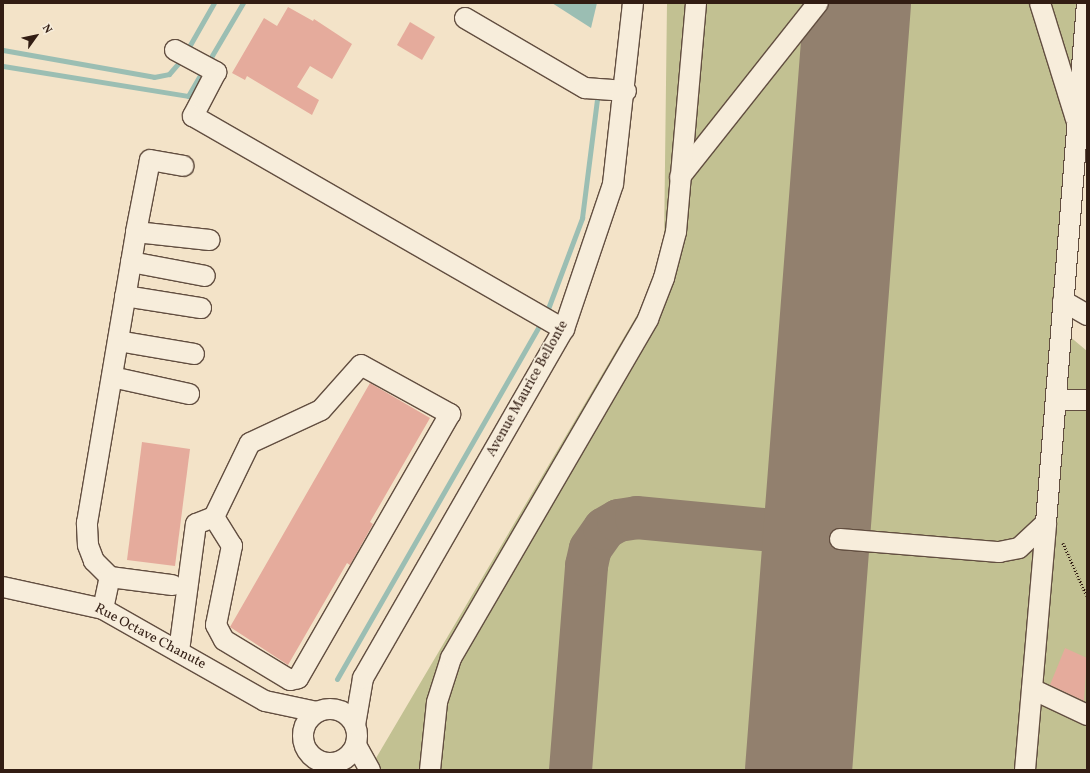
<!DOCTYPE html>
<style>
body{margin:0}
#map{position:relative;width:1090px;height:773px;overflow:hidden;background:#f3e3c8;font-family:Vollkorn,serif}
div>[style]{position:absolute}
.green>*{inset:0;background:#c2c192}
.water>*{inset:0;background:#9bbeb3}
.stream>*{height:5px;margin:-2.5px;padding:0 2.5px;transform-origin:2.5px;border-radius:2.5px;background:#9bbeb3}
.taxiway>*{height:43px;margin:-21.5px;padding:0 21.5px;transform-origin:21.5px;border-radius:21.5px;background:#92806e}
.runway>*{height:107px;margin:-53.5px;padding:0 53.5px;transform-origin:53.5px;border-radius:53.5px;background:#92806e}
.building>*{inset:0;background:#e5ab9c}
.path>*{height:2.5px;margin-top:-1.25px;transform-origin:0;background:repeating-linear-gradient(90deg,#321d13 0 1px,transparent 0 3px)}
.roads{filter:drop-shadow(1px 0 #624e40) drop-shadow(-1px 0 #624e40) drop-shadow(0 1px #624e40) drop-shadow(0 -1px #624e40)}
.minor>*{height:20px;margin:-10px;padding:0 10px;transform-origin:10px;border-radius:10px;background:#f7eddb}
.minor>.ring{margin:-10px;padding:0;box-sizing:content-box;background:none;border:20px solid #f7eddb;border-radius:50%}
span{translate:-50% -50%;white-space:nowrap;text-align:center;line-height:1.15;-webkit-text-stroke:3.5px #f7eddb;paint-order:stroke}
.street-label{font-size:14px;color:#321d13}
.frame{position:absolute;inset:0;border:4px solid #321d13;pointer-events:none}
.north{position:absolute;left:16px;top:16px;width:40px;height:40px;-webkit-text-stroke:3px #f7eddb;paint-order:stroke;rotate:57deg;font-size:11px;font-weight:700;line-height:16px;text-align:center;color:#321d13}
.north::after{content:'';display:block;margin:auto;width:14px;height:18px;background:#321d13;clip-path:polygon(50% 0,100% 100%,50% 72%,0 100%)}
</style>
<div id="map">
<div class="green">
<div style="clip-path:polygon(667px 3px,833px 3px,795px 484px,787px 502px,770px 514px,639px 504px,618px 508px,590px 528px,579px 556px,559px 770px,369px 770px,650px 293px,664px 244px)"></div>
<div style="clip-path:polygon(881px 3px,1082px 3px,1056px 325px,1087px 351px,1087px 770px,822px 770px)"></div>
<div style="clip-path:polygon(641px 527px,767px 537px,784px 551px,790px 564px,774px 770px,584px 770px,602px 551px,622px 531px)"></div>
</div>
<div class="water">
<div style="clip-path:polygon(552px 3px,597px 3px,591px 28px)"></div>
</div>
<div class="stream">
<div style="left:3px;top:50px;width:153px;rotate:10.1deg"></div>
<div style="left:154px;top:77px;width:15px;rotate:-11deg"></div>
<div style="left:169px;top:74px;width:20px;rotate:-49deg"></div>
<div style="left:186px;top:52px;width:56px;rotate:-60.3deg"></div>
<div style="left:207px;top:64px;width:71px;rotate:-59.5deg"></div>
<div style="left:3px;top:66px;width:187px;rotate:9.2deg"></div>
<div style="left:188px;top:96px;width:30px;rotate:-60deg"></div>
<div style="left:546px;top:314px;width:103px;rotate:-69.4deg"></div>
<div style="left:582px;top:218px;width:127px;rotate:-82.8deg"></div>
<div style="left:337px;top:679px;width:413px;rotate:-60.2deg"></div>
</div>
<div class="taxiway">
<div style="left:777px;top:529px;width:14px;rotate:-8deg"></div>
<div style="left:791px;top:527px;width:18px;rotate:-34deg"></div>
<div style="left:806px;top:517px;width:35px;rotate:-65deg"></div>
<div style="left:570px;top:770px;width:206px;rotate:-85.5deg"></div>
<div style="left:586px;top:565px;width:17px;rotate:-77deg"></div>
<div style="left:590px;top:548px;width:24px;rotate:-55deg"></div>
<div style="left:604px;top:528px;width:16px;rotate:-30deg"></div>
<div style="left:618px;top:520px;width:18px;rotate:-9deg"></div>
<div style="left:636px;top:517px;width:160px;rotate:5.4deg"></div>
<div style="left:795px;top:532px;width:19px;rotate:47deg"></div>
<div style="left:808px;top:546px;width:35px;rotate:82deg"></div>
</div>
<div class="runway">
<div style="left:798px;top:770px;width:769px;rotate:-85.6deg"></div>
</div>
<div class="building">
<div style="clip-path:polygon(288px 7px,313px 21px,314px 19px,352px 44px,332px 79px,310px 66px,297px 87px,319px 100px,312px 115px,247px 76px,245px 80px,232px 73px,264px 18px,277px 26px)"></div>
<div style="clip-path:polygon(410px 22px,435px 37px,422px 60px,397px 45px)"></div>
<div style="clip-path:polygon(370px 383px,430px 418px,370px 522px,373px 524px,350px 565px,347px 563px,288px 665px,230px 627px)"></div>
<div style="clip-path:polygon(142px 442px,190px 449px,175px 566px,127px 560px)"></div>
<div style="clip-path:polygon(1065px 648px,1087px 658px,1084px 701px,1050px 685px)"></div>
</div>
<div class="path">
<div style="left:1063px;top:543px;width:58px;rotate:65.6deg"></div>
</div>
<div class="roads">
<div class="minor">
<div style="left:1040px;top:3px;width:121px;rotate:72.8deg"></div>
<div style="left:465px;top:18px;width:139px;rotate:30.3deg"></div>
<div style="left:585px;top:88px;width:41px;rotate:4.2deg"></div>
<div style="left:175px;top:50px;width:47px;rotate:28.2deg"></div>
<div style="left:216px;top:72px;width:50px;rotate:117.6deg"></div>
<div style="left:193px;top:116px;width:428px;rotate:29.9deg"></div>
<div style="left:680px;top:177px;width:222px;rotate:-51.6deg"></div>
<div style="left:136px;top:232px;width:74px;rotate:6.2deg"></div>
<div style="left:131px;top:262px;width:75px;rotate:10.7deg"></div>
<div style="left:125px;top:296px;width:77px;rotate:9deg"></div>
<div style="left:1063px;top:301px;width:28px;rotate:30deg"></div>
<div style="left:118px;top:341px;width:77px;rotate:9.7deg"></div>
<div style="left:112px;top:377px;width:79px;rotate:12.4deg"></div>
<div style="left:1057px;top:400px;width:30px"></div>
<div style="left:840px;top:539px;width:160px;rotate:4.7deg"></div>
<div style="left:999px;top:552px;width:20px;rotate:-11deg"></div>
<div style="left:1019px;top:548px;width:37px;rotate:-43deg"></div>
<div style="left:1046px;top:523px;width:522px;rotate:-85.49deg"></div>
<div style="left:110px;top:577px;width:23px;rotate:-135deg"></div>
<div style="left:94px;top:561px;width:17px;rotate:-111deg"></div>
<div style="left:88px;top:545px;width:22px;rotate:-93deg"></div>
<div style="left:87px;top:523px;width:295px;rotate:-80.4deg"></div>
<div style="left:136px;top:232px;width:73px;rotate:-79deg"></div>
<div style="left:150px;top:160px;width:34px;rotate:10deg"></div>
<div style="left:3px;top:587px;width:102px;rotate:12.4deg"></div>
<div style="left:103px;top:609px;width:186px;rotate:29.6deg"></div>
<div style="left:265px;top:701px;width:53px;rotate:11.9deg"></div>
<div style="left:103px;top:609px;width:33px;rotate:-78deg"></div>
<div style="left:110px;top:577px;width:63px;rotate:7.4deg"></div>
<div style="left:179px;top:651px;width:128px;rotate:-82.4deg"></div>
<div style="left:196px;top:524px;width:19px;rotate:-21deg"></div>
<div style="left:214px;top:517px;width:82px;rotate:-64.1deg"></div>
<div style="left:250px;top:443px;width:78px;rotate:-24.9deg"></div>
<div style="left:321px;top:410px;width:60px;rotate:-48.4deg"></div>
<div style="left:361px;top:365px;width:102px;rotate:28.8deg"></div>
<div style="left:450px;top:414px;width:305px;rotate:119.9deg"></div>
<div style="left:298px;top:678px;width:8px;rotate:166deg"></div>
<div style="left:290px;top:680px;width:77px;rotate:-148.8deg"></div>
<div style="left:224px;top:640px;width:17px;rotate:-118deg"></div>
<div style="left:216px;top:625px;width:81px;rotate:-78.6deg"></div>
<div style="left:232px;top:546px;width:34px;rotate:-122deg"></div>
<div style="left:1032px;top:689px;width:61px;rotate:25.3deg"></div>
<div class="ring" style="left:303px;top:709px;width:34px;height:34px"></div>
<div style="left:355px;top:725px;width:48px;rotate:-80.3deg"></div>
<div style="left:363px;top:678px;width:403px;rotate:-60.1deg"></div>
<div style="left:564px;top:329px;width:153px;rotate:-71.3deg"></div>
<div style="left:613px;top:184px;width:182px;rotate:-83.7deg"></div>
<div style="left:356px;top:745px;width:29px;rotate:61deg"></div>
<div style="left:430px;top:770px;width:68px;rotate:-84.1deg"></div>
<div style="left:437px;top:702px;width:46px;rotate:-72.3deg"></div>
<div style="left:451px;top:658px;width:392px;rotate:-59.8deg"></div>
<div style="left:648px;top:319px;width:44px;rotate:-68.7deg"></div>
<div style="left:664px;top:278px;width:48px;rotate:-75.4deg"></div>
<div style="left:676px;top:232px;width:230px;rotate:-85deg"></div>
<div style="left:1025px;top:770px;width:248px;rotate:-85.1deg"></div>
</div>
</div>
<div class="street-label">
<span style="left:528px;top:389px;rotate:-61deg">Avenue Maurice Bellonte</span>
<span style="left:150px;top:637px;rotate:28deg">Rue Octave Chanute</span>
</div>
<div class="frame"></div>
<div class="north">N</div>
</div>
